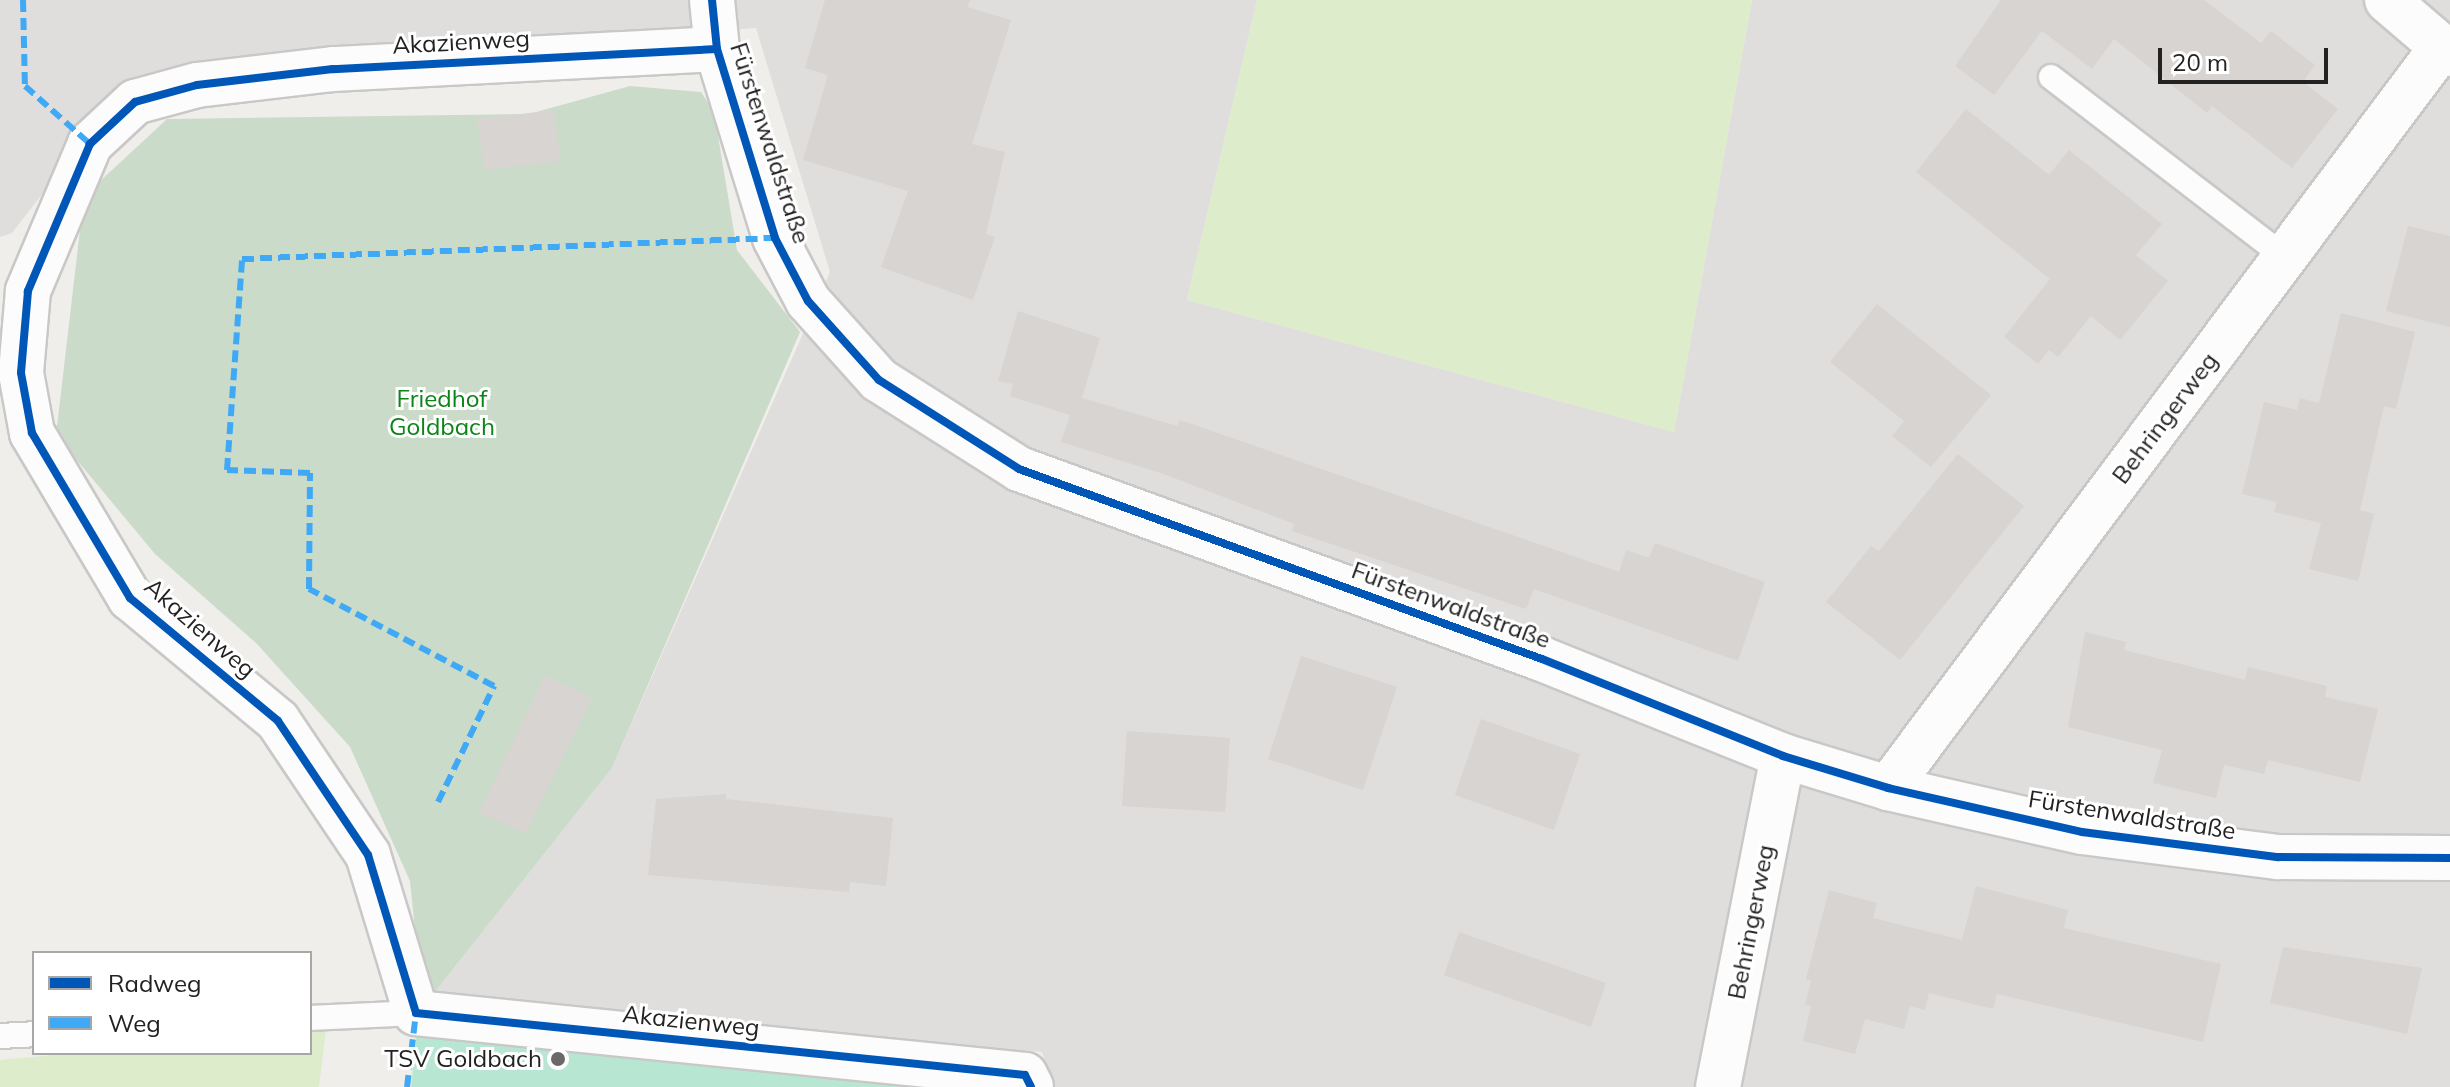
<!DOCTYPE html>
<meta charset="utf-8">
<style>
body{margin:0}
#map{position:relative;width:2450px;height:1087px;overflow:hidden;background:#f0eeeb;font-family:Mulish,sans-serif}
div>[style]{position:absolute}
.residential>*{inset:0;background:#dfdedc}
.grass>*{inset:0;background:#ddeccb}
.cemetery>*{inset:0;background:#cadbca}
.pitch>*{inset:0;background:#b7e6d2}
.building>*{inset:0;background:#d7d4d2}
.roads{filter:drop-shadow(2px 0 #c9c8c7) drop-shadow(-2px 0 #c9c8c7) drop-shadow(0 2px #c9c8c7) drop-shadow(0 -2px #c9c8c7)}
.service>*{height:24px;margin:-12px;padding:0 12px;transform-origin:12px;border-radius:12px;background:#fdfcfc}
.minor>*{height:44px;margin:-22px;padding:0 22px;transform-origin:22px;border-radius:22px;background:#fdfcfc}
.quiet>*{height:6px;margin-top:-3px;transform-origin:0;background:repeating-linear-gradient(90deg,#3fa9f5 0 12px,transparent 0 18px)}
.cycleway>*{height:8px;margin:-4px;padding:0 4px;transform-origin:4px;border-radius:4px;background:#0057b8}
.dots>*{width:22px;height:22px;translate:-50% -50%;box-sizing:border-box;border:4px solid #fff;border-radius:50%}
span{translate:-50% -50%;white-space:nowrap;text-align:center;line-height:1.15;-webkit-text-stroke:6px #fff;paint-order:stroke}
.street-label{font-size:24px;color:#222}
.park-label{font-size:24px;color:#0c8416}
.poi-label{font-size:24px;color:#222}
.right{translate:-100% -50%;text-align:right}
.legend{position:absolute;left:32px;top:951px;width:280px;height:104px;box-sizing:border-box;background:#fff;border:2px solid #a7a7a7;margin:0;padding:10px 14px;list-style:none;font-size:24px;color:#222}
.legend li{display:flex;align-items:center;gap:16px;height:40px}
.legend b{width:40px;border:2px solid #a7a7a7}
.scale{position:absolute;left:2158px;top:48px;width:170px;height:36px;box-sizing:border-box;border:4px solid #222;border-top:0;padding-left:10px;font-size:24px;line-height:28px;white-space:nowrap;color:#222;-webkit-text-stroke:6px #fff;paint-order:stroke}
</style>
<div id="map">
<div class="residential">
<div style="clip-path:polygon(0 0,1257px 0,1187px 300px,1674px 432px,1752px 0,2450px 0,2450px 1087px,1053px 1087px,1042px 1052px,423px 1007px,612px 768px,830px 272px,756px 28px,429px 53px,126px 86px,12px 233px,0 237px)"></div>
</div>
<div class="grass">
<div style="clip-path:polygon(1257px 0,1752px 0,1674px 432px,1187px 300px)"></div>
<div style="clip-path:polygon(326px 1029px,319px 1087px,0 1087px,0 1060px,75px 1053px,310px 1053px,310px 1031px)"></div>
</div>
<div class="cemetery">
<div style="clip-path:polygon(630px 86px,701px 92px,714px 112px,737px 250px,800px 332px,612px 768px,423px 1007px,410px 881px,350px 747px,257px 644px,155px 554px,56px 435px,84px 196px,167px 119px,529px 114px)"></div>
</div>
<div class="pitch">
<div style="clip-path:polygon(417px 1030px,985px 1087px,411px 1087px)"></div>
</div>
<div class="building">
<div style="clip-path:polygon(825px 0,970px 0,967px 7px,1011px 20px,972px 144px,1005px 152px,986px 234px,995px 237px,973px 300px,881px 267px,908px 191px,803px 160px,828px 75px,805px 68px)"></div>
<div style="clip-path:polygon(2001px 0,2204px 0,2261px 43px,2271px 31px,2315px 65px,2303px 82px,2338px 109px,2292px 168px,2212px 106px,2207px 113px,2114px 39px,2092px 69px,2042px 31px,1994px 95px,1955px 66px)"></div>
<div style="clip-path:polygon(1966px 109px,2049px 175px,2069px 150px,2162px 224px,2136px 255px,2168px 281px,2120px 340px,2091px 316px,2058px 357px,2049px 350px,2038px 364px,2004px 337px,2050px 279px,1916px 172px)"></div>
<div style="clip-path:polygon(554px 110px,560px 161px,484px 170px,477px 119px)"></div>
<div style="clip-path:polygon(2408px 226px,2450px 236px,2450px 327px,2386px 311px)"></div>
<div style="clip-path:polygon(1877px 304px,1991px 395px,1931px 467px,1892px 436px,1904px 421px,1830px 362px)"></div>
<div style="clip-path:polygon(1018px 311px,1100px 338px,1082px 398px,1177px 426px,1180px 420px,1619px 572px,1626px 550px,1649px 558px,1655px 543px,1765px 582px,1738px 661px,1534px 589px,1526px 609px,1292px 531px,1294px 524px,1161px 473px,1061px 442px,1070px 415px,1010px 396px,1013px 384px,998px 381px)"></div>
<div style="clip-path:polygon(2341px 313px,2415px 332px,2396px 409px,2384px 406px,2360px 510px,2374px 514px,2358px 581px,2309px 569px,2321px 523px,2274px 512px,2277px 502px,2242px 494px,2264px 402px,2297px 410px,2300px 398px,2319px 403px)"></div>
<div style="clip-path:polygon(1958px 454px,2024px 506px,1900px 660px,1826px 602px,1871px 546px,1879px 551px)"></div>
<div style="clip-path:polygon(2085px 632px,2126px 642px,2124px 650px,2245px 680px,2248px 667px,2327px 686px,2325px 697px,2378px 709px,2360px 782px,2268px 760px,2264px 774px,2224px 765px,2216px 798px,2153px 783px,2162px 750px,2068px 727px)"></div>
<div style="clip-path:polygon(1301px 656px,1397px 687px,1363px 790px,1268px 759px)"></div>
<div style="clip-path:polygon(545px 675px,592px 698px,525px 834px,479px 812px)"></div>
<div style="clip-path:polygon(1481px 719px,1580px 754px,1554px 830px,1455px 795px)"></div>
<div style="clip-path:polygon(1127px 731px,1230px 738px,1225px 812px,1122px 806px)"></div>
<div style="clip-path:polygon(726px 794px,726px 799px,893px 818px,886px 886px,850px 882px,849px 892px,648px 875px,656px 799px)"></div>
<div style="clip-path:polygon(1976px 886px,2068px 910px,2064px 928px,2221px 964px,2203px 1042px,1997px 994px,1993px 1009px,1929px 993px,1925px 1010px,1910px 1006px,1904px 1029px,1865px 1019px,1855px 1054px,1803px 1041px,1811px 1006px,1805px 1005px,1811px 981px,1806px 979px,1829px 890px,1877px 903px,1873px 918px,1962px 940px)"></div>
<div style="clip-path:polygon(1459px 932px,1606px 983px,1591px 1027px,1444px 975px)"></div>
<div style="clip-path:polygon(2283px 947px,2422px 968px,2407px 1034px,2270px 1003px)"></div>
</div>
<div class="roads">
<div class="service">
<div style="left:2051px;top:77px;width:295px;rotate:37.6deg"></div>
<div style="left:310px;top:1018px;width:106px;rotate:-2.7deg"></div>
<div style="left:0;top:1036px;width:34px;rotate:-3deg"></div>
</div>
<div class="minor">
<div style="left:712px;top:0;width:49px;rotate:84.2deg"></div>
<div style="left:717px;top:49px;width:198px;rotate:72.9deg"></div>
<div style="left:775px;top:238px;width:71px;rotate:62.4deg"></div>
<div style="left:808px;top:301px;width:106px;rotate:48.1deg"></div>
<div style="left:879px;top:380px;width:166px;rotate:32.4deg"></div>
<div style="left:1019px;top:469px;width:556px;rotate:19.97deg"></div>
<div style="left:1542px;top:659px;width:260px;rotate:21.9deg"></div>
<div style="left:1783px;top:756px;width:110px;rotate:16.9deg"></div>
<div style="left:1888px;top:788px;width:199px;rotate:12.8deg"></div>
<div style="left:2082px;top:832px;width:198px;rotate:7.3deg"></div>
<div style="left:2278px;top:857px;width:172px;rotate:0.3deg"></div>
<div style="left:2387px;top:0;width:83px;rotate:40.6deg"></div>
<div style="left:717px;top:49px;width:385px;rotate:177deg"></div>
<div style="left:333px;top:69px;width:137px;rotate:173.3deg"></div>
<div style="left:197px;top:85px;width:64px;rotate:164.7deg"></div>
<div style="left:135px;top:102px;width:62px;rotate:137deg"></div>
<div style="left:90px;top:144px;width:160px;rotate:112.9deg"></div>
<div style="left:28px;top:291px;width:82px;rotate:94.9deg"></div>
<div style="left:21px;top:373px;width:61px;rotate:79.6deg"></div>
<div style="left:32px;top:433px;width:192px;rotate:59.3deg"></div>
<div style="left:130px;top:598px;width:192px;rotate:39.7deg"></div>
<div style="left:278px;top:721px;width:161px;rotate:56.1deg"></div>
<div style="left:368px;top:855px;width:165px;rotate:73.1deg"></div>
<div style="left:416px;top:1013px;width:612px;rotate:5.81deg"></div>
<div style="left:1025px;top:1075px;width:13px;rotate:63deg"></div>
<div style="left:1888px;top:788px;width:925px;rotate:-53.22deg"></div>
<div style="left:1718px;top:1087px;width:337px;rotate:-78.9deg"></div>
</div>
</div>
<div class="quiet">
<div style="left:23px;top:0;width:86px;rotate:88.7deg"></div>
<div style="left:25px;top:86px;width:87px;rotate:41.7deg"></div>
<div style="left:438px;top:802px;width:129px;rotate:-64.2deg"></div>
<div style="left:494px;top:686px;width:209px;rotate:-152.3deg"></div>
<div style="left:309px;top:589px;width:116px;rotate:-89.5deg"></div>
<div style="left:310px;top:473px;width:83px;rotate:-177.9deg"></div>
<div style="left:227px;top:470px;width:212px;rotate:-85.9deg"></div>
<div style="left:242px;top:259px;width:533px;rotate:-2.26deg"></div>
<div style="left:407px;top:1087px;width:75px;rotate:-83.1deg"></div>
</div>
<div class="cycleway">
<div style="left:712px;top:0;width:49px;rotate:84.2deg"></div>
<div style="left:717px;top:49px;width:198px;rotate:72.9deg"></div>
<div style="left:775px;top:238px;width:71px;rotate:62.4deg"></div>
<div style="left:808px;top:301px;width:106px;rotate:48.1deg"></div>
<div style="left:879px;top:380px;width:166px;rotate:32.4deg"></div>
<div style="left:1019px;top:469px;width:556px;rotate:19.97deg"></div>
<div style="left:1542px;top:659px;width:260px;rotate:21.9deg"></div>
<div style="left:1783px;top:756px;width:110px;rotate:16.9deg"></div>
<div style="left:1888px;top:788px;width:199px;rotate:12.8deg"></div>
<div style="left:2082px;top:832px;width:198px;rotate:7.3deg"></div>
<div style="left:2278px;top:857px;width:172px;rotate:0.3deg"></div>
<div style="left:717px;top:49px;width:385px;rotate:177deg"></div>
<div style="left:333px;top:69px;width:137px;rotate:173.3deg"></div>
<div style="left:197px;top:85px;width:64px;rotate:164.7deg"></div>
<div style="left:135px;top:102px;width:62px;rotate:137deg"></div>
<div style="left:90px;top:144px;width:160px;rotate:112.9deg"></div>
<div style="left:28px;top:291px;width:82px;rotate:94.9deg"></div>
<div style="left:21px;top:373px;width:61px;rotate:79.6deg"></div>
<div style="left:32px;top:433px;width:192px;rotate:59.3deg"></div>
<div style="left:130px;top:598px;width:192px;rotate:39.7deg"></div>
<div style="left:278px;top:721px;width:161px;rotate:56.1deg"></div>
<div style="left:368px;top:855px;width:165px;rotate:73.1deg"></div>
<div style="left:416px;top:1013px;width:612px;rotate:5.81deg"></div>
<div style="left:1025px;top:1075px;width:13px;rotate:63deg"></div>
</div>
<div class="dots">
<div style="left:558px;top:1059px;background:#6a6968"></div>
</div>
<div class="street-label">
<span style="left:461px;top:42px;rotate:-3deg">Akazienweg</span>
<span style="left:770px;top:143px;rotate:72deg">Fürstenwaldstraße</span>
<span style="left:2165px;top:418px;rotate:-53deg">Behringerweg</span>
<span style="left:1451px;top:605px;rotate:20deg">Fürstenwaldstraße</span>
<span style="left:200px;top:628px;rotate:41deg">Akazienweg</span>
<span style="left:2132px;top:815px;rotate:9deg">Fürstenwaldstraße</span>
<span style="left:1751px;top:922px;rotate:-79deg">Behringerweg</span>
<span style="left:691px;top:1021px;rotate:6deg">Akazienweg</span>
</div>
<div class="park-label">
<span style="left:442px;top:413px">Friedhof<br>Goldbach</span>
</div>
<div class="poi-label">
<span class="right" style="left:542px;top:1059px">TSV Goldbach</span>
</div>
<ul class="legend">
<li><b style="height:10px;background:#0057b8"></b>Radweg</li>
<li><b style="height:10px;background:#3fa9f5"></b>Weg</li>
</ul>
<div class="scale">20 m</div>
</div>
